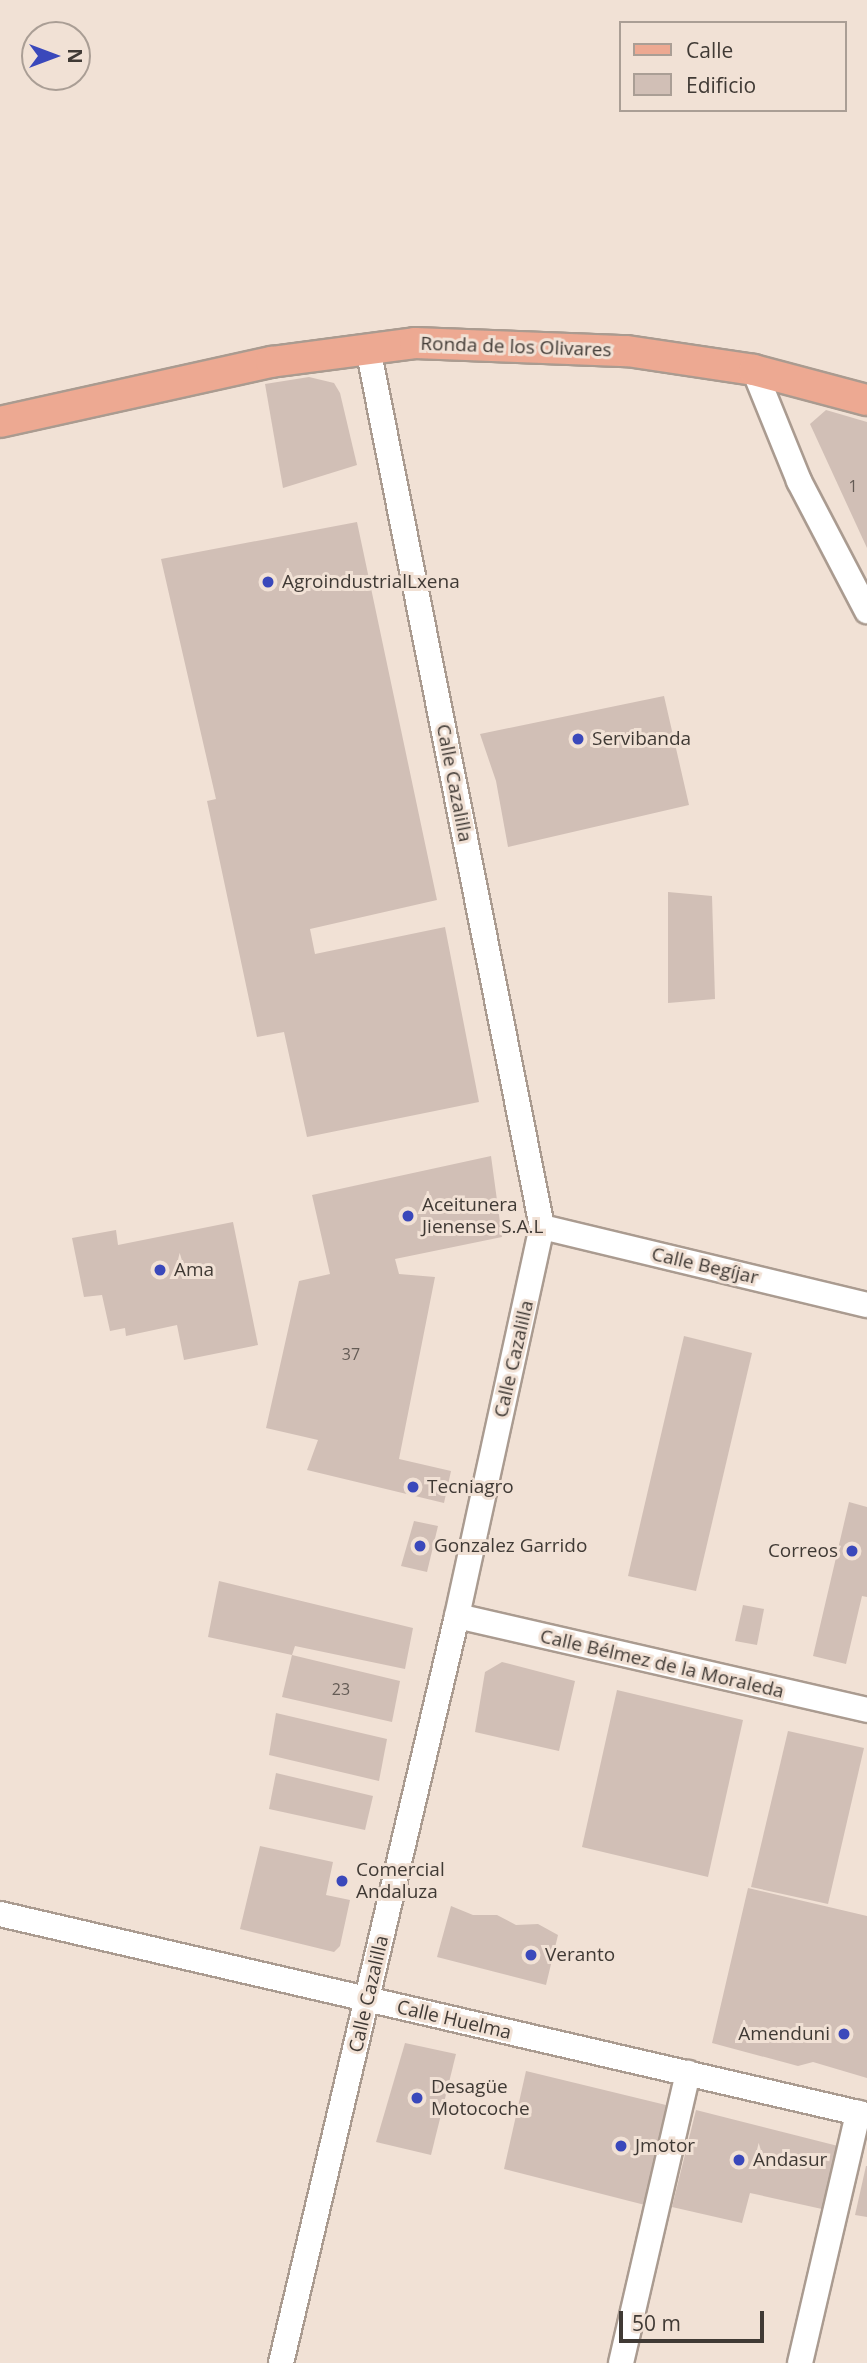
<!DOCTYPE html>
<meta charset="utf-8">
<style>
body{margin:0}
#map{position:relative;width:867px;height:2363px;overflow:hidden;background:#f1e1d5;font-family:"Open Sans",sans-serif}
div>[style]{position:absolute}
.building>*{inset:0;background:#d1bfb6}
.roads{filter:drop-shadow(2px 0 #aa9b90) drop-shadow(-2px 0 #aa9b90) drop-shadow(0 2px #aa9b90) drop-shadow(0 -2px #aa9b90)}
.minor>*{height:24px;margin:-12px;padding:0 12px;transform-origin:12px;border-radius:12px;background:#fff}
.major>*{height:30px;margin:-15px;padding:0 15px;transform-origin:15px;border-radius:15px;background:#eda992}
.dots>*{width:19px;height:19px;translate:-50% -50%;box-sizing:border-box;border:4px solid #f1e1d5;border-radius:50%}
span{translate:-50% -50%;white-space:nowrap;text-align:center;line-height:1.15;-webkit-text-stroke:6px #f1e1d5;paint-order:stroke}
.number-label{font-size:16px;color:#645b55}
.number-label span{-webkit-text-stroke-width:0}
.street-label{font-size:19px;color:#403a35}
.poi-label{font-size:19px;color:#403a35}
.left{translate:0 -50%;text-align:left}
.right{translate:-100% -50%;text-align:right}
.legend{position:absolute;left:619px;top:21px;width:228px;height:91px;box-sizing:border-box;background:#f1e1d5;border:2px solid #aa9e95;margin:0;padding:9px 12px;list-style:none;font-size:21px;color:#403a35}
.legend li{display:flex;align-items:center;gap:14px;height:35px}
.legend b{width:35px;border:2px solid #aa9e95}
.north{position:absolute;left:21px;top:21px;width:70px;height:70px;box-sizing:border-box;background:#f1e1d5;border:2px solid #aa9e95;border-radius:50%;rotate:90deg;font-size:19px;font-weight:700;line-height:28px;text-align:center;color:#403a35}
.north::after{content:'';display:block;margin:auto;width:24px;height:32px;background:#3a48bb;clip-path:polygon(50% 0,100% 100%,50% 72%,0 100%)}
.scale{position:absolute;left:619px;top:2311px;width:145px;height:32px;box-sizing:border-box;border:4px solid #403a35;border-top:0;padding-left:9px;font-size:21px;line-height:24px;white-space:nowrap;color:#403a35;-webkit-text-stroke:5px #f1e1d5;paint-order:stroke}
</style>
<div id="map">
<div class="building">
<div style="clip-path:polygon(309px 377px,334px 383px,340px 393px,357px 465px,283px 488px,265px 384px)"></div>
<div style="clip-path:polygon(826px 410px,867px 422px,867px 548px,810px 424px)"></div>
<div style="clip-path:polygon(357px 522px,437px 900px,310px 929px,315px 954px,445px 927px,479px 1102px,307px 1137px,284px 1032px,257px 1037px,207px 801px,216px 799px,161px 559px)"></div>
<div style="clip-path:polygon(664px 696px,689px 805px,508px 847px,496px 781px,480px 734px)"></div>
<div style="clip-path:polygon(668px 892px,712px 896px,715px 999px,668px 1003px)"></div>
<div style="clip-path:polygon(491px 1156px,502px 1237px,395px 1259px,399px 1274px,435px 1277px,399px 1459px,451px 1471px,444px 1503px,307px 1470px,318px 1440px,266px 1428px,299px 1281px,330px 1274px,312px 1195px)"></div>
<div style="clip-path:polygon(233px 1222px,258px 1345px,184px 1360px,177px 1325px,126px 1336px,125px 1328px,110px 1331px,102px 1295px,84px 1297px,72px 1238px,116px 1230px,118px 1245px)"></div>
<div style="clip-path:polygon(684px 1336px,752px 1353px,696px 1591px,628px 1576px)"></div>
<div style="clip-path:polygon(849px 1502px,867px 1507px,867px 1597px,862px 1596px,846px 1664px,813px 1656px)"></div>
<div style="clip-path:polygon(414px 1521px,438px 1526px,427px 1572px,401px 1566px)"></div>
<div style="clip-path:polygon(219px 1581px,413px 1628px,405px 1669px,295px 1646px,292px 1655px,208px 1637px)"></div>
<div style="clip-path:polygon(743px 1605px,764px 1609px,757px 1645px,735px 1641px)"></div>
<div style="clip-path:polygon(292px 1655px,400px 1681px,392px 1722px,282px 1697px)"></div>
<div style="clip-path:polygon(502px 1662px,575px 1681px,559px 1751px,475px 1732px,485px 1672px)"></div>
<div style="clip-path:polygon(617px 1690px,743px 1720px,708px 1877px,582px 1847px)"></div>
<div style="clip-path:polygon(276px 1713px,387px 1739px,379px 1781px,269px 1755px)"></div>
<div style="clip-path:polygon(788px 1731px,864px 1748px,828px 1904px,751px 1887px)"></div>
<div style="clip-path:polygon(276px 1773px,373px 1796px,365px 1830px,269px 1809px)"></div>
<div style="clip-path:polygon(260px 1846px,333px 1862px,326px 1895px,350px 1900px,340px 1946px,334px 1952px,240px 1929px)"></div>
<div style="clip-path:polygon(748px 1888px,867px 1916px,867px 2078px,813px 2062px,798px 2066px,712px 2043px)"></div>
<div style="clip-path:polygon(451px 1906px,473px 1915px,497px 1915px,516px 1925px,538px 1924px,558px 1935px,546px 1985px,437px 1957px)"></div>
<div style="clip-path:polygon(405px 2043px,456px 2054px,431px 2155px,376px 2142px)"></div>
<div style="clip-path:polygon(526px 2071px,666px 2105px,645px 2205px,504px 2169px)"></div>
<div style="clip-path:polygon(696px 2110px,838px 2146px,822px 2209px,750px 2193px,742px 2223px,672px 2207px)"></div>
<div style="clip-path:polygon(866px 2166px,867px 2166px,867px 2217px,855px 2215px)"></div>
</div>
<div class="roads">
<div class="minor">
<div style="left:754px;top:370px;width:120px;rotate:67.9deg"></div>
<div style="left:799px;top:481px;width:147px;rotate:62.4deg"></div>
<div style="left:542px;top:1227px;width:334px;rotate:13.5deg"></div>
<div style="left:457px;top:1616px;width:421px;rotate:12.9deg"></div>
<div style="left:0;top:1914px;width:890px;rotate:13.05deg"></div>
<div style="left:281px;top:2363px;width:767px;rotate:-76.74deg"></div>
<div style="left:457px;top:1616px;width:398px;rotate:-77.7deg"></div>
<div style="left:542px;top:1227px;width:896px;rotate:-101.2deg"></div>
<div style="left:621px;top:2363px;width:298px;rotate:-77deg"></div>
<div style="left:800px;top:2363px;width:257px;rotate:-76.9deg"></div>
</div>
<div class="major">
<div style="left:0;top:422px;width:278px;rotate:-12.5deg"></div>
<div style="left:271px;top:362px;width:145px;rotate:-7.5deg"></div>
<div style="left:415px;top:343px;width:212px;rotate:2.2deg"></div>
<div style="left:627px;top:351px;width:128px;rotate:8.5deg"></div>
<div style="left:754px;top:370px;width:117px;rotate:14.9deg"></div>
</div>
</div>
<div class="dots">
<div style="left:268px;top:582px;background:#3a48bb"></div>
<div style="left:578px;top:739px;background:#3a48bb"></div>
<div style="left:408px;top:1216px;background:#3a48bb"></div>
<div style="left:160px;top:1270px;background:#3a48bb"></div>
<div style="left:413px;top:1487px;background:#3a48bb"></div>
<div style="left:420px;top:1546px;background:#3a48bb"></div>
<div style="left:852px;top:1551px;background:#3a48bb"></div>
<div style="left:342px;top:1881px;background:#3a48bb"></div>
<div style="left:531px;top:1955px;background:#3a48bb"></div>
<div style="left:844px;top:2034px;background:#3a48bb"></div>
<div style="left:417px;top:2098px;background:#3a48bb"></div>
<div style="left:621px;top:2146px;background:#3a48bb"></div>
<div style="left:739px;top:2160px;background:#3a48bb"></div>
</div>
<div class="number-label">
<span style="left:853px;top:486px">1</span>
<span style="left:351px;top:1354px">37</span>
<span style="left:341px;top:1689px">23</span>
</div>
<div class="street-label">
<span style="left:516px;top:347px;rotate:2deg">Ronda de los Olivares</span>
<span style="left:454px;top:783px;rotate:79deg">Calle Cazalilla</span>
<span style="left:705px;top:1266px;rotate:13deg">Calle Begíjar</span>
<span style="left:514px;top:1359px;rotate:-77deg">Calle Cazalilla</span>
<span style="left:662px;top:1664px;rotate:13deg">Calle Bélmez de la Moraleda</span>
<span style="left:369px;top:1994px;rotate:-77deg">Calle Cazalilla</span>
<span style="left:454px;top:2020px;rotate:13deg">Calle Huelma</span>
</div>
<div class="poi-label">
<span class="left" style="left:282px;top:582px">AgroindustrialLxena</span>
<span class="left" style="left:592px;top:739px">Servibanda</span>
<span class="left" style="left:422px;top:1216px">Aceitunera<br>Jienense S.A.L</span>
<span class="left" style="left:174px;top:1270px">Ama</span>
<span class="left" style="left:427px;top:1487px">Tecniagro</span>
<span class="left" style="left:434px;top:1546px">Gonzalez Garrido</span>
<span class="right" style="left:838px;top:1551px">Correos</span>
<span class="left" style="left:356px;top:1881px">Comercial<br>Andaluza</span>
<span class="left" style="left:545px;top:1955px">Veranto</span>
<span class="right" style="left:830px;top:2034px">Amenduni</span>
<span class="left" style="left:431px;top:2098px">Desagüe<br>Motocoche</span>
<span class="left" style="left:635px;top:2146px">Jmotor</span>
<span class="left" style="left:753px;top:2160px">Andasur</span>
</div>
<ul class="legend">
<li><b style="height:9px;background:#eda992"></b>Calle</li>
<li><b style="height:19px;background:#d1bfb6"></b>Edificio</li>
</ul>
<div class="north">N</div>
<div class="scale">50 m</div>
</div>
